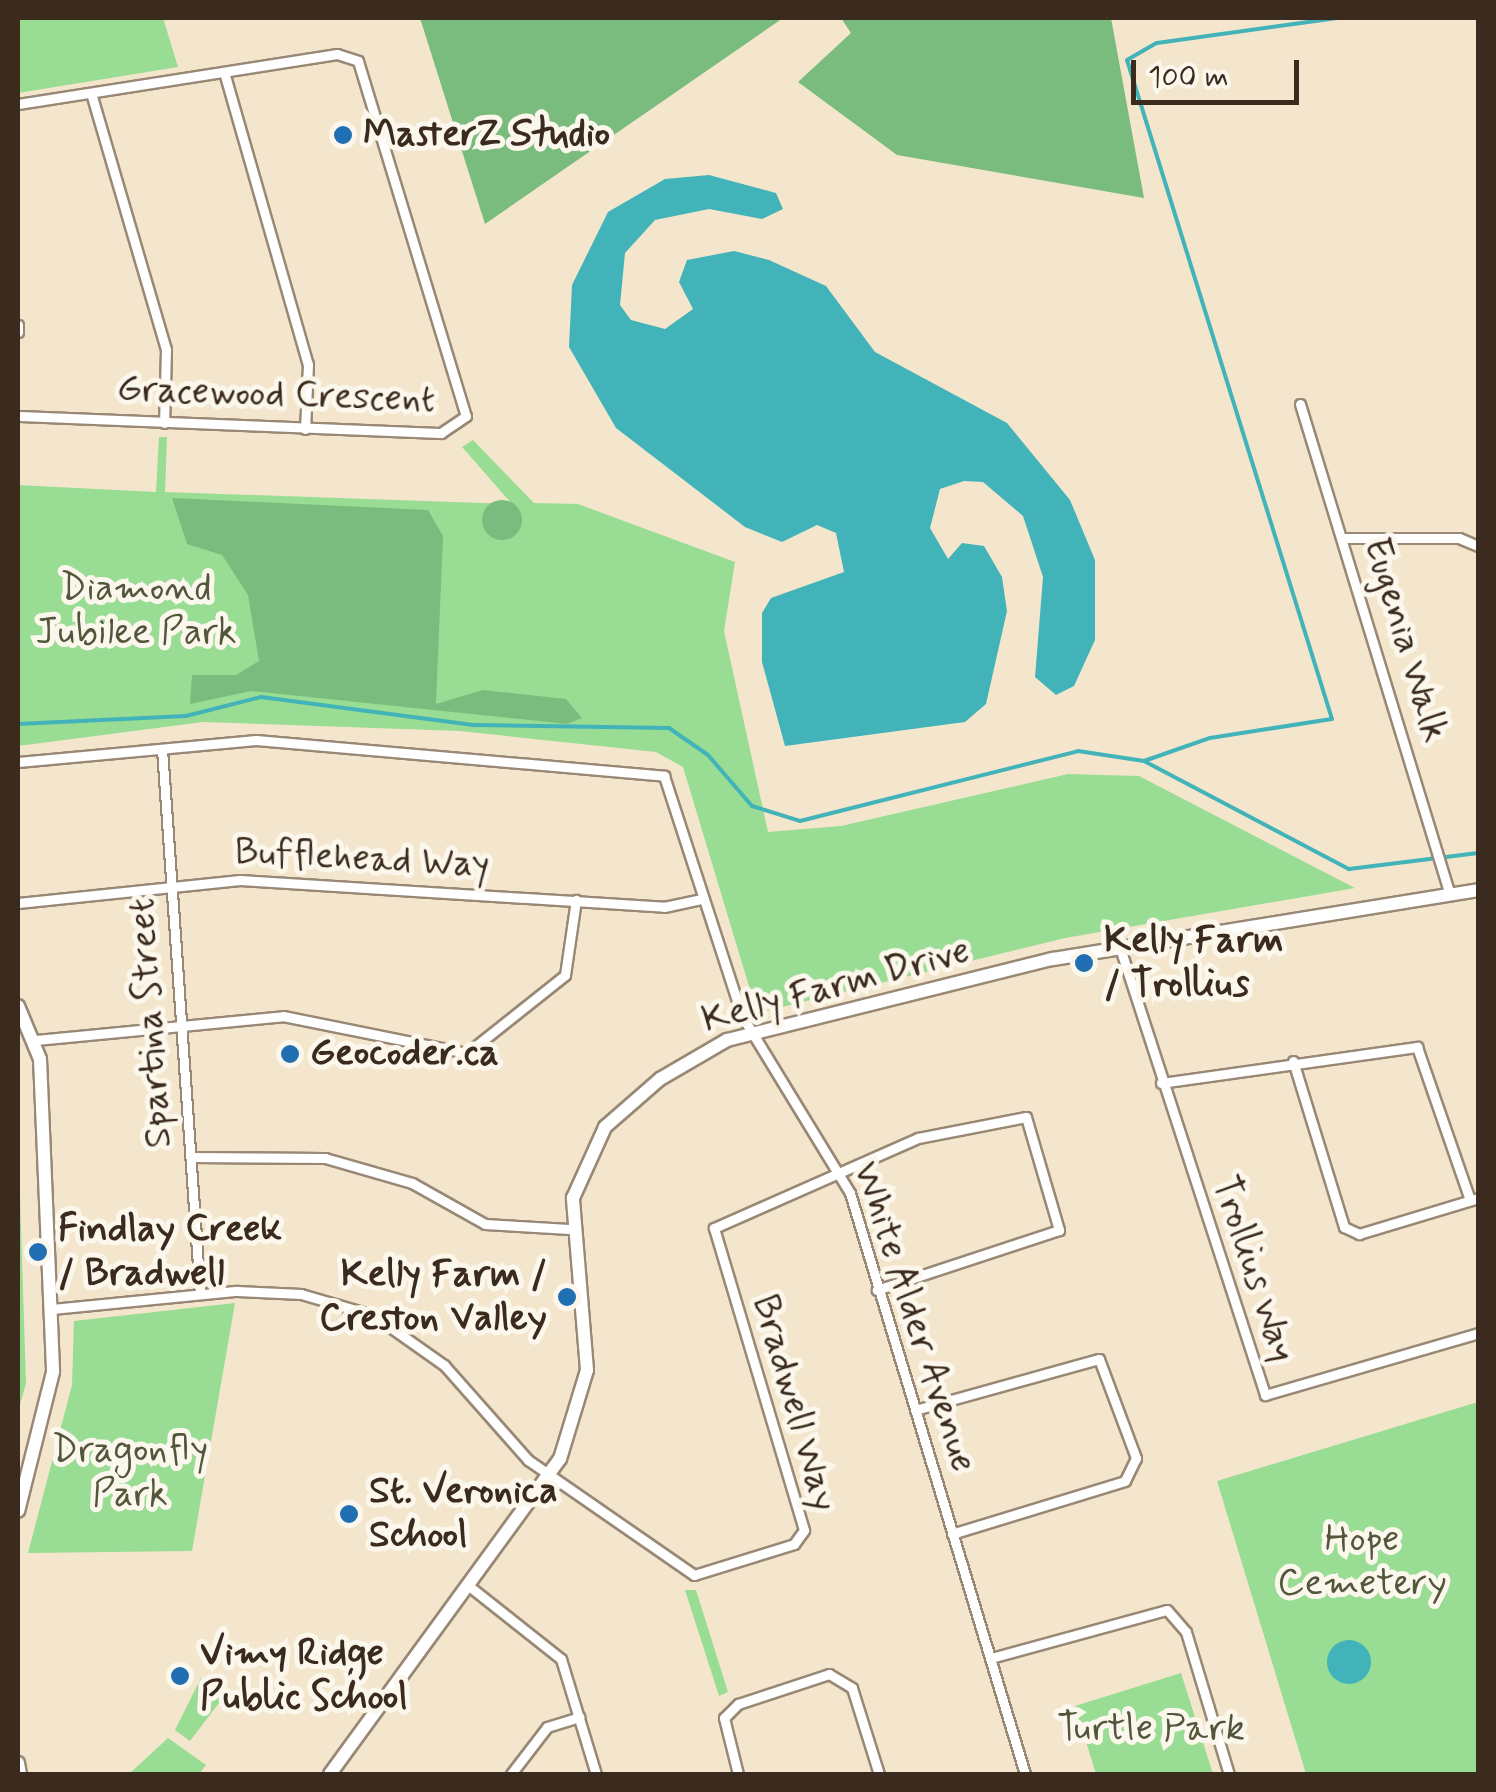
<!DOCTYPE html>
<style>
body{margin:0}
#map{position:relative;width:1496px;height:1792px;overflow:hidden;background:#f4e6cc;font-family:Mynerve,sans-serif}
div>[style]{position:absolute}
.green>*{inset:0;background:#99dc93}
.forest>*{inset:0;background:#7abc7d}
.round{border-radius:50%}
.water>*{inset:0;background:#42b3b9}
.stream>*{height:4px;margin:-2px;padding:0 2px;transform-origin:2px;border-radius:2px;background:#42b3b9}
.roads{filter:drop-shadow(2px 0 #988875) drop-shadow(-2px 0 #988875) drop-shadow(0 2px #988875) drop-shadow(0 -2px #988875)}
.street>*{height:9px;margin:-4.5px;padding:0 4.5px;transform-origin:4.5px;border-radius:4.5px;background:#fff}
.secondary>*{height:12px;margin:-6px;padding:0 6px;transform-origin:6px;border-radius:6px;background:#fff}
.dots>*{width:28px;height:28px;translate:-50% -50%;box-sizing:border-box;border:5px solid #fbf7ec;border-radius:50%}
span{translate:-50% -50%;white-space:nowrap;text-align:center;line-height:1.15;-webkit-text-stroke:10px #fbf7ec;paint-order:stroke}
.poi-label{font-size:38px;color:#3b2a1e;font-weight:700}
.left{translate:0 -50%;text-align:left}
.right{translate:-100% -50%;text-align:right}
.street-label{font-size:38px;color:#3b2a1e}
.park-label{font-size:38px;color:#52563b}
.frame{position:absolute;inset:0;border:20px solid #3b2a1e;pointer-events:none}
.scale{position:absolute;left:1131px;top:60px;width:168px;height:45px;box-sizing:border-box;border:5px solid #3b2a1e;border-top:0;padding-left:12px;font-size:30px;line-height:35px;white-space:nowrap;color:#3b2a1e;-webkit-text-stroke:8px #fbf7ec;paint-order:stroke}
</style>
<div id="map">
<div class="green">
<div style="clip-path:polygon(18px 18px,163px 18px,178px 67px,18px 93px)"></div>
<div style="clip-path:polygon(159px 437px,167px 437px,165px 492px,512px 504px,462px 447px,473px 440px,534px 503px,578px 504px,735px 562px,724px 631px,768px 832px,841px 826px,1068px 774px,1139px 776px,1355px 888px,1065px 938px,757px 1013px,683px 767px,656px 752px,460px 731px,203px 722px,18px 746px,18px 485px,156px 492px)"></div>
<div style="clip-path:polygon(18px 1133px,26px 1383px,18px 1412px)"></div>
<div style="clip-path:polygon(235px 1303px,192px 1551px,28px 1553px,72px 1385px,74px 1321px)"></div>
<div style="clip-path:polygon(1478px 1402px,1478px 1774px,1306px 1774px,1217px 1481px)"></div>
<div style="clip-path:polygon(685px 1590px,696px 1590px,728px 1692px,719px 1696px)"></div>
<div style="clip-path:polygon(1181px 1673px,1213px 1774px,1096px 1774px,1075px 1706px)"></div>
<div style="clip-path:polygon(201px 1678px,225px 1695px,190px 1741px,175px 1730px)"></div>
<div style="clip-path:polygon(168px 1738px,206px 1765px,199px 1774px,129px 1774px)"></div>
</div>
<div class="forest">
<div style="clip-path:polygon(420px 18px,783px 18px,485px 224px)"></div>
<div style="clip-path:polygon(841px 18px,1111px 18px,1144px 198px,897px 155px,798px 82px,851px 33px)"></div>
<div style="clip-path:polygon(172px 498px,428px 510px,443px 536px,436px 704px,483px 690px,566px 699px,582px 718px,567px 724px,251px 691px,190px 704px,192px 675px,236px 675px,259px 661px,248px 595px,222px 555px,187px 544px)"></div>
<div class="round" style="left:482px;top:500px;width:40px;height:40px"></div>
</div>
<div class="water">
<div style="clip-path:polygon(709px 175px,776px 193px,783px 209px,762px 219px,709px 209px,655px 220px,625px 253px,620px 305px,631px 320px,665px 329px,693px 309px,679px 282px,687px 260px,734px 251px,769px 260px,826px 286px,875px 352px,1007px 423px,1070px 500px,1095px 560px,1095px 640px,1074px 686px,1056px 695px,1035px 677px,1043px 577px,1023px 516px,983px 482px,964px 481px,940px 489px,930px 528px,948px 559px,962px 543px,984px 546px,1002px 577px,1007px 611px,986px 704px,965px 722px,785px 746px,762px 662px,762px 613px,771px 598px,844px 572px,836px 533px,817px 525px,782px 542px,745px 527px,616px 428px,569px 347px,572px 285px,608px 212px,665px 179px)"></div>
<div class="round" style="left:1327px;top:1640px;width:44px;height:44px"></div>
</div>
<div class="stream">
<div style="left:18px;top:724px;width:168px;rotate:-2.7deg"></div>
<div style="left:186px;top:716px;width:77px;rotate:-14.2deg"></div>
<div style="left:261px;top:697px;width:216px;rotate:7.5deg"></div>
<div style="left:475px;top:725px;width:194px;rotate:0.9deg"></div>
<div style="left:669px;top:728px;width:47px;rotate:34.7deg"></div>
<div style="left:708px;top:755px;width:67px;rotate:49.2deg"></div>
<div style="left:752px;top:806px;width:50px;rotate:17.4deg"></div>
<div style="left:800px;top:821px;width:287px;rotate:-14.1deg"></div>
<div style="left:1078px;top:751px;width:67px;rotate:8.6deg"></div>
<div style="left:1144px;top:761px;width:232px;rotate:27.8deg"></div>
<div style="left:1349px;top:869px;width:130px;rotate:-7.1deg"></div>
<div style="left:1144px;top:761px;width:70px;rotate:-19.2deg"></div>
<div style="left:1210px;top:738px;width:123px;rotate:-8.9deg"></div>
<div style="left:1332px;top:719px;width:690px;rotate:-107.28deg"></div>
<div style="left:1127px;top:60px;width:34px;rotate:-30deg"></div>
<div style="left:1157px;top:43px;width:182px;rotate:-7.9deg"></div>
</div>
<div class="roads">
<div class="street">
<div style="left:224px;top:72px;width:304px;rotate:74deg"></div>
<div style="left:308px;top:364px;width:65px;rotate:92.6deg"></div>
<div style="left:91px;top:93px;width:267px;rotate:73.7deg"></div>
<div style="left:166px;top:349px;width:74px;rotate:91.5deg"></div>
<div style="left:18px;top:104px;width:323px;rotate:-8.9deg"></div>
<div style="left:337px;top:54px;width:22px;rotate:18deg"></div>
<div style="left:358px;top:61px;width:371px;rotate:73.1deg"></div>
<div style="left:466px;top:416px;width:30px;rotate:146deg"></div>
<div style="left:441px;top:433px;width:423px;rotate:-177.7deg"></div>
<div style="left:18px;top:325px;width:7px;rotate:90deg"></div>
<div style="left:1300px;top:404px;width:513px;rotate:73.01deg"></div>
<div style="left:1342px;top:538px;width:117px"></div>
<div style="left:1459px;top:538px;width:21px;rotate:23deg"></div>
<div style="left:162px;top:749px;width:546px;rotate:86.01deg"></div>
<div style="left:18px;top:762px;width:239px;rotate:-5.3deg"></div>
<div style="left:256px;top:740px;width:410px;rotate:5deg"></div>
<div style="left:664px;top:776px;width:252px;rotate:72deg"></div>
<div style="left:742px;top:1016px;width:207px;rotate:58.6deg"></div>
<div style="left:850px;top:1193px;width:607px;rotate:73.24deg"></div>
<div style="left:18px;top:903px;width:223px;rotate:-5.9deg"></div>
<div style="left:240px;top:880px;width:425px;rotate:3.6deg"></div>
<div style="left:664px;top:907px;width:40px;rotate:-12deg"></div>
<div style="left:1120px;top:948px;width:470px;rotate:72deg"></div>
<div style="left:1265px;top:1395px;width:222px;rotate:-16.2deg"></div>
<div style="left:36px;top:1040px;width:248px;rotate:-5.5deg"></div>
<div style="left:283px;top:1016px;width:188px;rotate:11.4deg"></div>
<div style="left:467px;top:1053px;width:125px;rotate:-38.5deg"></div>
<div style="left:565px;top:975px;width:76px;rotate:-81.7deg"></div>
<div style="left:1293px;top:1061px;width:174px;rotate:72.9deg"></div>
<div style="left:1344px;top:1227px;width:17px;rotate:25deg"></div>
<div style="left:1359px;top:1234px;width:124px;rotate:-16.8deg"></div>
<div style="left:1161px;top:1083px;width:259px;rotate:-8deg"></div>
<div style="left:1417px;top:1047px;width:162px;rotate:70.9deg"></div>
<div style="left:191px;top:1157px;width:134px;rotate:0.4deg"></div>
<div style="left:325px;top:1158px;width:91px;rotate:16deg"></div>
<div style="left:412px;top:1183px;width:84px;rotate:29.3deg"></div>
<div style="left:485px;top:1224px;width:84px;rotate:3.4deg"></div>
<div style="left:52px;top:1309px;width:186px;rotate:-5.6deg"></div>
<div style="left:237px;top:1291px;width:64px;rotate:2.7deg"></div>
<div style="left:301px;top:1294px;width:75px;rotate:16.3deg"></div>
<div style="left:373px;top:1315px;width:87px;rotate:35.2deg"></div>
<div style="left:444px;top:1365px;width:127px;rotate:48.5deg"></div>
<div style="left:528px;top:1460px;width:202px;rotate:34.7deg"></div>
<div style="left:694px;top:1575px;width:105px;rotate:-17.2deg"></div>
<div style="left:794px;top:1544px;width:17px;rotate:-54deg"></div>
<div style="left:804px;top:1530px;width:315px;rotate:-106.6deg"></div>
<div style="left:714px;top:1228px;width:223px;rotate:-23.8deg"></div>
<div style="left:918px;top:1138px;width:110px;rotate:-11deg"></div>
<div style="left:1026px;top:1117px;width:118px;rotate:73.7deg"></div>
<div style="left:1059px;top:1230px;width:192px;rotate:161.8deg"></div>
<div style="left:915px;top:1410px;width:191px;rotate:-15.5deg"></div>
<div style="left:1099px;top:1359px;width:106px;rotate:69.5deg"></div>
<div style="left:1136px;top:1458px;width:25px;rotate:116deg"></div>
<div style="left:1125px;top:1481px;width:181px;rotate:163deg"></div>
<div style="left:469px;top:1586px;width:117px;rotate:38.4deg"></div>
<div style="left:561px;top:1659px;width:120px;rotate:73.1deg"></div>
<div style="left:991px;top:1658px;width:182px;rotate:-15.3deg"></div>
<div style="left:1167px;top:1610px;width:29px;rotate:49deg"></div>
<div style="left:1186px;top:1632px;width:148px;rotate:73.2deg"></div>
<div style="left:511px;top:1774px;width:59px;rotate:-52.5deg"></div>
<div style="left:547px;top:1727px;width:34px;rotate:-17deg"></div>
<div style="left:738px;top:1774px;width:58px;rotate:-104deg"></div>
<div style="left:724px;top:1718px;width:20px;rotate:-45deg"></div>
<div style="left:738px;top:1704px;width:96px;rotate:-18.2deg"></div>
<div style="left:829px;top:1674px;width:27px;rotate:31deg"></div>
<div style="left:852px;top:1688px;width:90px;rotate:72.6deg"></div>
</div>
<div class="secondary">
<div style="left:18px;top:1006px;width:57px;rotate:67.5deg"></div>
<div style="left:40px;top:1059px;width:313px;rotate:87.6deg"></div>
<div style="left:53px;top:1372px;width:143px;rotate:104.1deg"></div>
<div style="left:18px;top:1763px;width:11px;rotate:80deg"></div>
<div style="left:330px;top:1774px;width:390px;rotate:-53.9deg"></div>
<div style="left:560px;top:1459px;width:93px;rotate:-73.1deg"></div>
<div style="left:587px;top:1370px;width:173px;rotate:-94.7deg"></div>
<div style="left:573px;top:1198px;width:78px;rotate:-65.7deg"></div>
<div style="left:605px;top:1127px;width:73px;rotate:-41.1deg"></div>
<div style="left:660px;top:1079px;width:78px;rotate:-30.2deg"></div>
<div style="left:727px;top:1040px;width:336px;rotate:-14deg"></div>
<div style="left:1053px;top:959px;width:431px;rotate:-9.2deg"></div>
</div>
</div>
<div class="dots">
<div style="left:343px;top:135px;background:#1f6fb2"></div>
<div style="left:1084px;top:963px;background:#1f6fb2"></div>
<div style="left:290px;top:1054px;background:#1f6fb2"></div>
<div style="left:38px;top:1252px;background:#1f6fb2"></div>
<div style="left:567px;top:1297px;background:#1f6fb2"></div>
<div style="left:349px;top:1514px;background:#1f6fb2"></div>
<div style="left:180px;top:1676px;background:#1f6fb2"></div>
</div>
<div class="poi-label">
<span class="left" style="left:363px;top:135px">MasterZ Studio</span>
<span class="left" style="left:1104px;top:963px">Kelly Farm<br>/ Trollius</span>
<span class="left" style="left:310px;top:1054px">Geocoder.ca</span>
<span class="left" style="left:58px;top:1252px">Findlay Creek<br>/ Bradwell</span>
<span class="right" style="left:547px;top:1297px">Kelly Farm /<br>Creston Valley</span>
<span class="left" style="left:369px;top:1514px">St. Veronica<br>School</span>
<span class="left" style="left:200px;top:1676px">Vimy Ridge<br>Public School</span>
</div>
<div class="street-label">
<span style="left:276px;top:395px;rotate:2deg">Gracewood Crescent</span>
<span style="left:1405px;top:640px;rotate:73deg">Eugenia Walk</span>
<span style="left:362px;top:859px;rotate:3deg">Bufflehead Way</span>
<span style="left:836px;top:986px;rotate:-15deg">Kelly Farm Drive</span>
<span style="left:151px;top:1023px;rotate:-94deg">Spartina Street</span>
<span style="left:1253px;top:1269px;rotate:72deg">Trollius Way</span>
<span style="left:914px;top:1317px;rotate:72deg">White Alder Avenue</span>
<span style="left:794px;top:1403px;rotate:74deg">Bradwell Way</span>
</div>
<div class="park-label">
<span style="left:136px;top:611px">Diamond<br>Jubilee Park</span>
<span style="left:130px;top:1473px">Dragonfly<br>Park</span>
<span style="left:1362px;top:1562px">Hope<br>Cemetery</span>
<span style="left:1151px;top:1729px">Turtle Park</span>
</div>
<div class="frame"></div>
<div class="scale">100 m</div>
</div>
